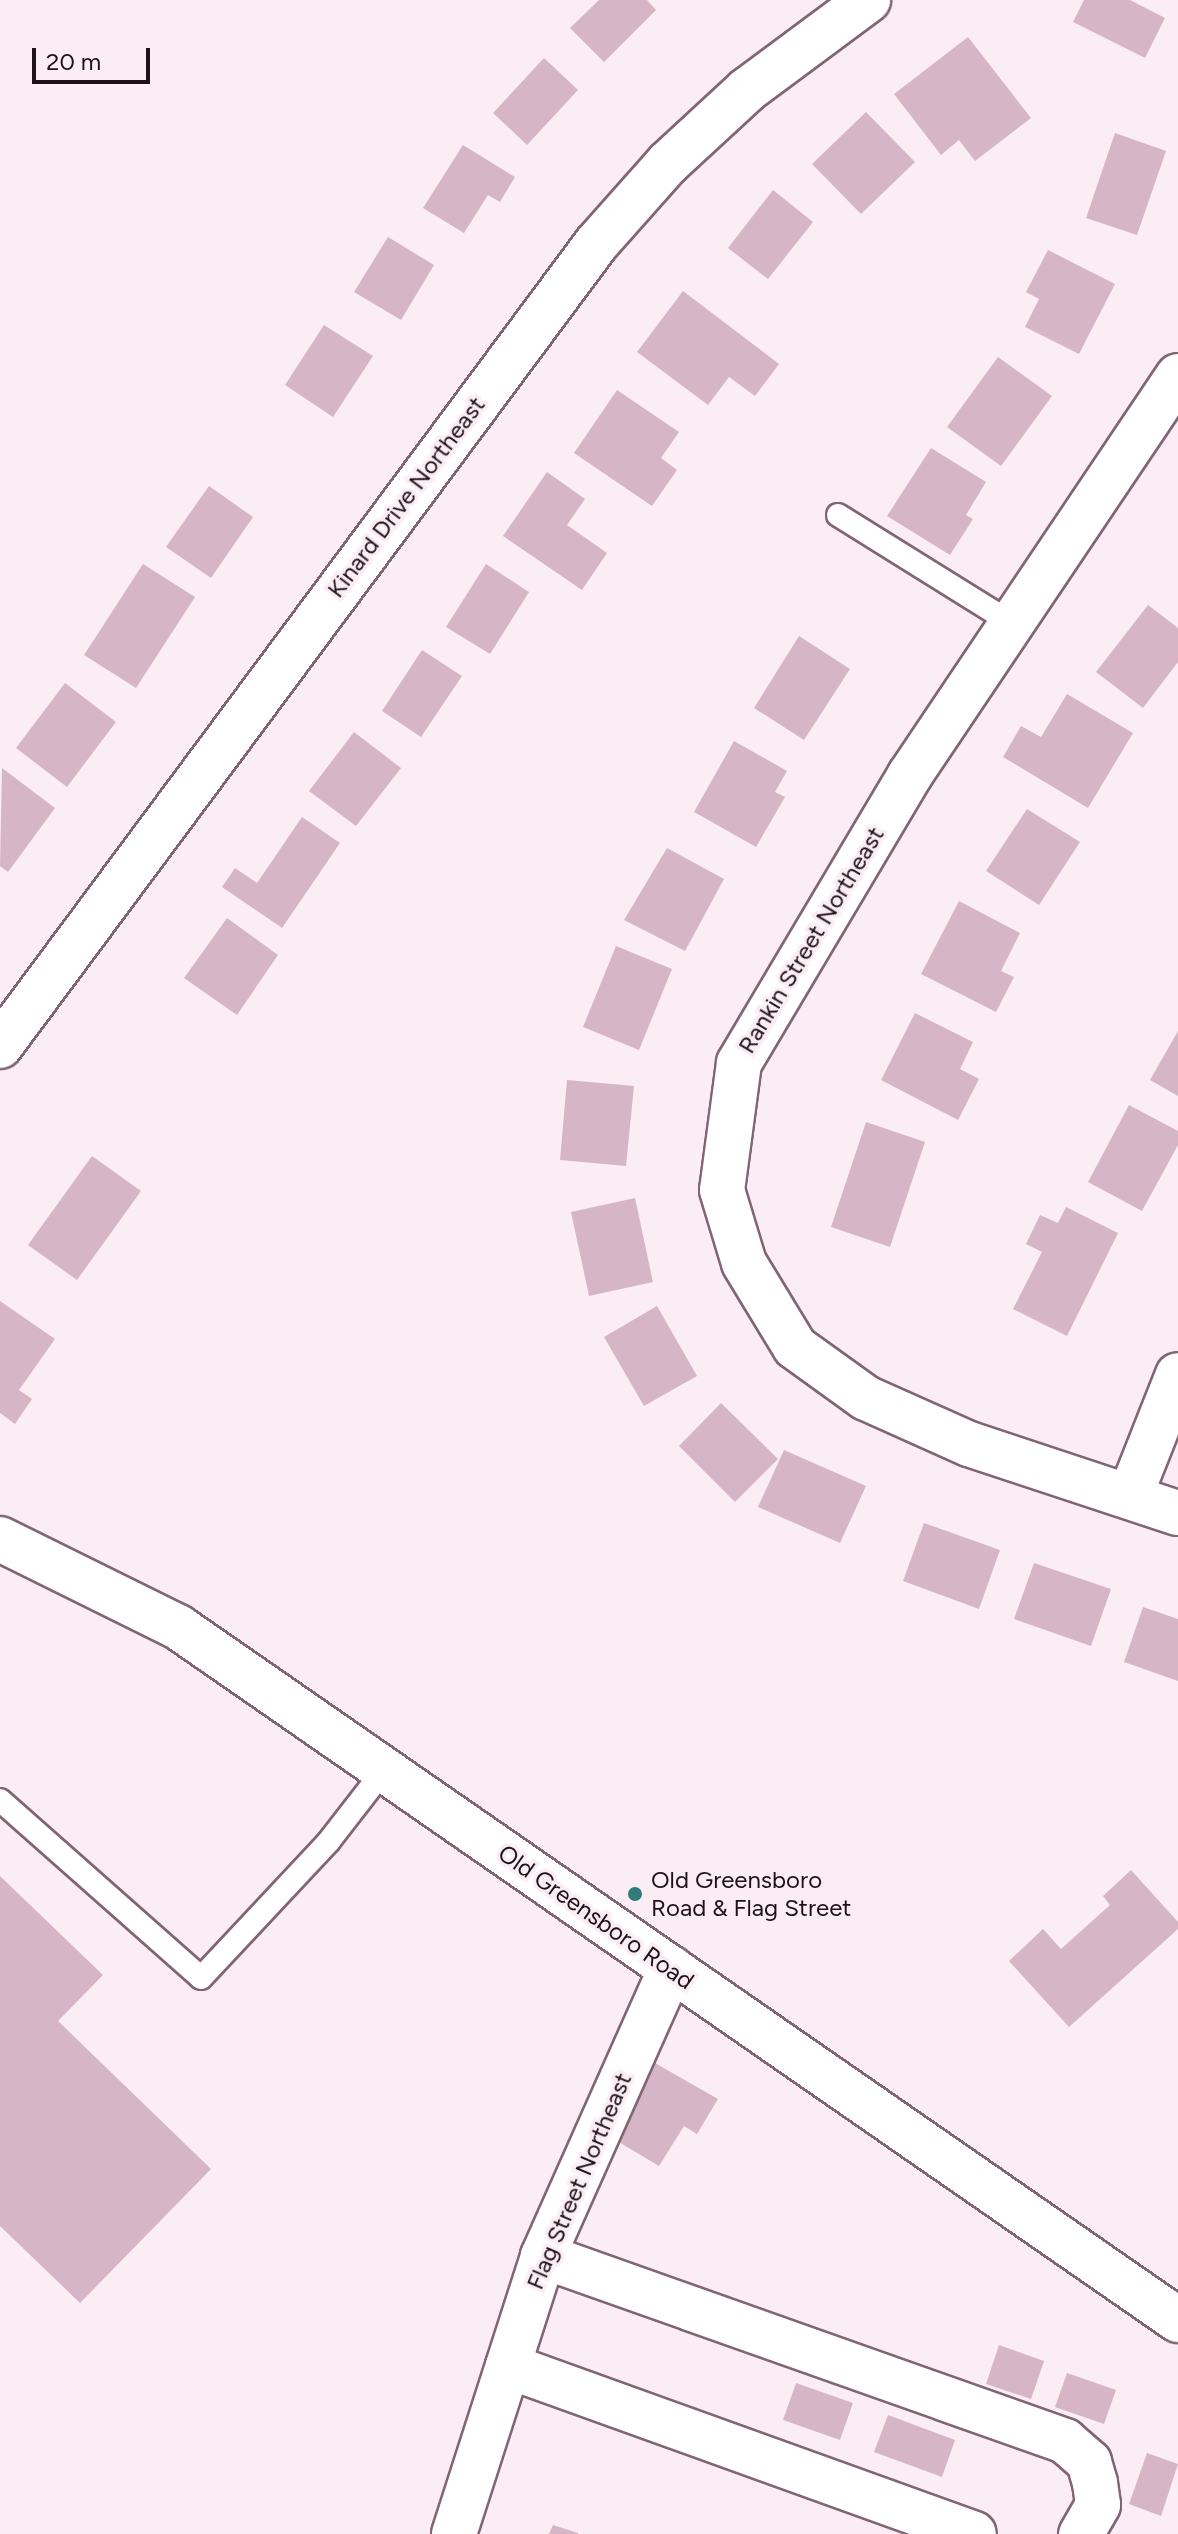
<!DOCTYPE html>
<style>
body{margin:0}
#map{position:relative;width:1178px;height:2534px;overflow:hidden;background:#fbedf4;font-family:Figtree,sans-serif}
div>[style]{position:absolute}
.building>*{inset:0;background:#d6b6c6}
.roads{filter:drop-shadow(2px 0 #826574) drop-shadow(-2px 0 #826574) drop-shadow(0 2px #826574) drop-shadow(0 -2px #826574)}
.lane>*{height:22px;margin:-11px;padding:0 11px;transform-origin:11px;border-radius:11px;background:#fff}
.street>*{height:44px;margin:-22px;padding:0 22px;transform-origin:22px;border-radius:22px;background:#fff}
.secondary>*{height:44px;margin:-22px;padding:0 22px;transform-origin:22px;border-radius:22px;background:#fff}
.dots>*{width:22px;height:22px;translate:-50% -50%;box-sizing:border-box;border:4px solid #fbedf4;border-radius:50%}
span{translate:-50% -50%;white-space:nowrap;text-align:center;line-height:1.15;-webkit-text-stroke:7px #fbedf4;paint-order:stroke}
.street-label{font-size:24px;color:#1d1217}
.poi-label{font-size:24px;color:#1d1217}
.left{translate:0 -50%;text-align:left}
.scale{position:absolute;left:32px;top:48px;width:118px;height:36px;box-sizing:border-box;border:4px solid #1d1217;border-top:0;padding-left:10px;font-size:24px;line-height:28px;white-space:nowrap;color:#1d1217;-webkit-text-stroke:6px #fbedf4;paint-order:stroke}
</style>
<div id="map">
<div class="building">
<div style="clip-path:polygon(599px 0,647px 0,656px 10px,604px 62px,570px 28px)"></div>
<div style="clip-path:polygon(1084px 0,1130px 0,1165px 18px,1145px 58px,1073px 22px)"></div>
<div style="clip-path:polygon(968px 37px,1031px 118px,975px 161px,959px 140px,941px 155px,894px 94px)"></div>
<div style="clip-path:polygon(544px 58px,578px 90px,527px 145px,493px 113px)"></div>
<div style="clip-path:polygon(866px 112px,915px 162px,861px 214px,812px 164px)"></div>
<div style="clip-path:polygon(1115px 133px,1166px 151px,1137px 235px,1086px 218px)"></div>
<div style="clip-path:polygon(463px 145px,515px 177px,500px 202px,488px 195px,464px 233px,423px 208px)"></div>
<div style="clip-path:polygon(773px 190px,813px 222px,768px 279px,728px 248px)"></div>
<div style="clip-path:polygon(388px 237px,434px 265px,401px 320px,354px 292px)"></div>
<div style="clip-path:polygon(1048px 250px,1115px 284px,1079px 354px,1025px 327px,1039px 299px,1026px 292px)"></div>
<div style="clip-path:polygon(683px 291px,779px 364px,755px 396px,729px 377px,708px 405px,637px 352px)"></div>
<div style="clip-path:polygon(324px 325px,373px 356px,333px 417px,285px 385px)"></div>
<div style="clip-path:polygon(998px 357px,1052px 396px,1001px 466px,947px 427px)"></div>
<div style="clip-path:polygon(617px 390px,679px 432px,661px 458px,677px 470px,652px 506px,574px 453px)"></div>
<div style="clip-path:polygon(931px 448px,986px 482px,966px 515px,973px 519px,950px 555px,887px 516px)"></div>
<div style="clip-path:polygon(547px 472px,585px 499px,567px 525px,607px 553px,582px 590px,503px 536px)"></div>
<div style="clip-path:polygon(209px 486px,253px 517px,211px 578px,166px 547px)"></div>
<div style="clip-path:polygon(143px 564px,195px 597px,136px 688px,84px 655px)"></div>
<div style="clip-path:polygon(486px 564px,529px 592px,490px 654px,446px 627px)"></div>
<div style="clip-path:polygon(1148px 605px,1178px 628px,1178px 662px,1143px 708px,1096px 672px)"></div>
<div style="clip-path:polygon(799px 636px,850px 669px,804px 740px,754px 708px)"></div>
<div style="clip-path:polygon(422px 650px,462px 676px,421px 737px,382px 711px)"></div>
<div style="clip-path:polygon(65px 683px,116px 722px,67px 787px,16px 748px)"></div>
<div style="clip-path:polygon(1067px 694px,1133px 733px,1088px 808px,1003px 757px,1021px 726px,1041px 737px)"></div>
<div style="clip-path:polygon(354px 732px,401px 768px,356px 826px,309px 791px)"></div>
<div style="clip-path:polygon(734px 741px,787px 771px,775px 792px,785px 797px,756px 847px,694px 812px)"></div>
<div style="clip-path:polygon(2px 768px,55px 808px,8px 872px,0 866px)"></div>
<div style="clip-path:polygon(1027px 809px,1080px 842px,1039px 905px,986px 871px)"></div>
<div style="clip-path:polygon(302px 817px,340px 843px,282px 928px,222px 887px,235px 868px,257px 883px)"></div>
<div style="clip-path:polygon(667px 848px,724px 879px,685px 951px,624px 920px)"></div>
<div style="clip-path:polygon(959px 901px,1020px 933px,1001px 971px,1014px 977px,996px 1012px,921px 974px)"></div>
<div style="clip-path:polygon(227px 918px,278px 955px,237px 1015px,184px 978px)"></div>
<div style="clip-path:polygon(616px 946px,672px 969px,639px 1050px,583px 1027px)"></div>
<div style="clip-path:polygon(915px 1013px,973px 1042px,960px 1069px,979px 1079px,958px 1120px,881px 1080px)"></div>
<div style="clip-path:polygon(1178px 1031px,1178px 1096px,1150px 1080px)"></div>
<div style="clip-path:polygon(567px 1080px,634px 1086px,626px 1166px,560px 1160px)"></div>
<div style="clip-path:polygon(1129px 1105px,1178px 1131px,1178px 1145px,1142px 1211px,1088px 1182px)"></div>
<div style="clip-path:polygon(866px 1122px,925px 1142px,890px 1247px,831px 1227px)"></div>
<div style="clip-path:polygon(92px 1156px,141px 1191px,77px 1280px,28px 1245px)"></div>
<div style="clip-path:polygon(635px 1198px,653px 1282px,589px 1296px,571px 1212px)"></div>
<div style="clip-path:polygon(1066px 1207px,1118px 1233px,1067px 1336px,1013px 1309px,1042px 1252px,1026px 1244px,1040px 1215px,1058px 1223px)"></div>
<div style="clip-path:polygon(0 1301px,55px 1339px,19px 1390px,32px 1399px,15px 1424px,0 1413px)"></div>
<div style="clip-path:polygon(657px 1306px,697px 1376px,644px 1406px,604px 1337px)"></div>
<div style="clip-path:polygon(721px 1403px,778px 1459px,735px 1502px,679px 1446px)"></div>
<div style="clip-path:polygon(784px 1450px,866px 1486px,840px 1543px,758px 1507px)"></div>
<div style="clip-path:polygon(924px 1523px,1000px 1550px,979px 1609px,903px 1581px)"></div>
<div style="clip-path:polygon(1034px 1563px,1111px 1589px,1091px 1646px,1014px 1619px)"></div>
<div style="clip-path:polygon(1143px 1607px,1178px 1619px,1178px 1681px,1124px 1662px)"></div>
<div style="clip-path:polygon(1131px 1870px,1178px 1922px,1178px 1929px,1069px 2027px,1009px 1961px,1043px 1929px,1061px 1949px,1110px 1905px,1103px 1896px)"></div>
<div style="clip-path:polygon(0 1876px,103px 1975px,58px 2021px,211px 2169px,80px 2303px,0 2226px)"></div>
<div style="clip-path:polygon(655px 2063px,718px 2099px,697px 2134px,684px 2126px,659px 2166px,612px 2138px)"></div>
<div style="clip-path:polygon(999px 2345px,1044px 2361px,1031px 2399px,986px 2384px)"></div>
<div style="clip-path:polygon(1067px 2373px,1116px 2390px,1104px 2424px,1055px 2407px)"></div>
<div style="clip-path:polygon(796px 2383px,853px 2403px,840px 2440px,783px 2420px)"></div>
<div style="clip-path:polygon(888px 2415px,955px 2440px,942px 2477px,874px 2452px)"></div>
<div style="clip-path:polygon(1147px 2453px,1178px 2464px,1161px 2516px,1129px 2504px)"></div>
<div style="clip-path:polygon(553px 2525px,578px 2533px,578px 2534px,549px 2534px)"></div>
</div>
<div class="roads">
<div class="lane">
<div style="left:838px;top:515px;width:206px;rotate:31.9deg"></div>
<div style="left:0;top:1800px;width:268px;rotate:41.5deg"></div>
<div style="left:201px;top:1978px;width:187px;rotate:-46.9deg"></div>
<div style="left:329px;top:1841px;width:90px;rotate:-52.2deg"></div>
</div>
<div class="street">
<div style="left:1178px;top:376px;width:481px;rotate:123.9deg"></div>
<div style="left:910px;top:775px;width:335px;rotate:120.7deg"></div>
<div style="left:739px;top:1063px;width:128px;rotate:97.6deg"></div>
<div style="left:722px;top:1190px;width:76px;rotate:73.2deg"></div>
<div style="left:744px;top:1263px;width:98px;rotate:58.7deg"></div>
<div style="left:795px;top:1347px;width:87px;rotate:35.7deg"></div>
<div style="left:866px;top:1398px;width:113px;rotate:24.1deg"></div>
<div style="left:969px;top:1444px;width:220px;rotate:18.3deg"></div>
<div style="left:0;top:1046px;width:999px;rotate:-53.38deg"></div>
<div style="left:596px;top:244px;width:108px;rotate:-48.4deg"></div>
<div style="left:668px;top:163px;width:108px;rotate:-42.7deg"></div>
<div style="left:747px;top:90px;width:151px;rotate:-36.6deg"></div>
<div style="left:1130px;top:1496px;width:130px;rotate:-68.4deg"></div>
<div style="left:543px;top:2256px;width:554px;rotate:19.51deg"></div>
<div style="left:1065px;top:2441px;width:32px;rotate:41deg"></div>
<div style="left:1089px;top:2462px;width:22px;rotate:74deg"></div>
<div style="left:1095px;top:2483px;width:22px;rotate:82deg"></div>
<div style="left:1098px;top:2505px;width:34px;rotate:120deg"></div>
<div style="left:508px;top:2366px;width:495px;rotate:19.8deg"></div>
<div style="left:454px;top:2534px;width:292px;rotate:-72.2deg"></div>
<div style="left:543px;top:2256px;width:315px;rotate:-66deg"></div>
</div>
<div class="secondary">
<div style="left:0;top:1539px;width:199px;rotate:26.3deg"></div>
<div style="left:178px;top:1627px;width:1217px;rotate:34.72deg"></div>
</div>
</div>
<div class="dots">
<div style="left:635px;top:1894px;background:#317b7c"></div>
</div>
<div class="street-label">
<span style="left:406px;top:497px;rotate:-53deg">Kinard Drive Northeast</span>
<span style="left:811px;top:940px;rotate:-59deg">Rankin Street Northeast</span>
<span style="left:596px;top:1917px;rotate:35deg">Old Greensboro Road</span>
<span style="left:579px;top:2181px;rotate:-67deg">Flag Street Northeast</span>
</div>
<div class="poi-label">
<span class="left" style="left:651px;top:1894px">Old Greensboro<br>Road &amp; Flag Street</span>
</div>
<div class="scale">20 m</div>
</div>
